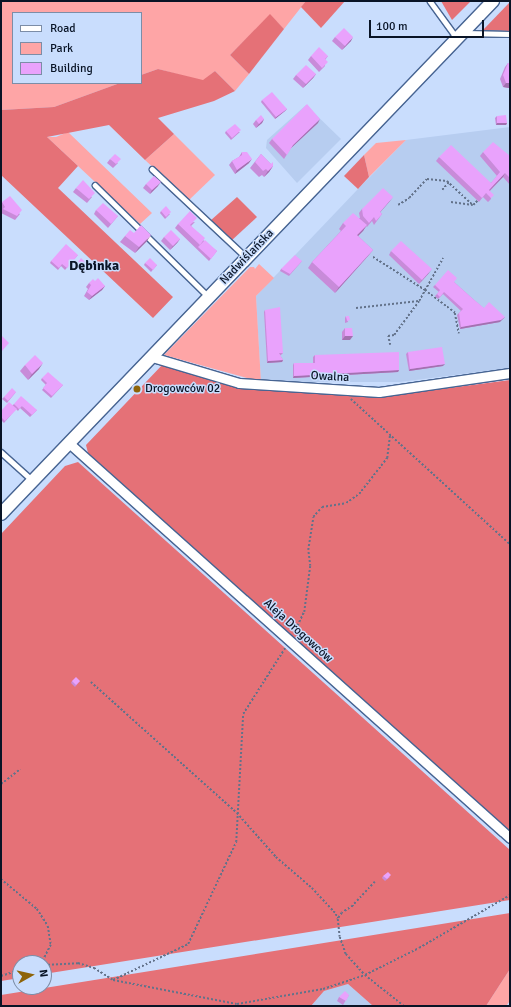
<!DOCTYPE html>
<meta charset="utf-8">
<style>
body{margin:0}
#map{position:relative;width:511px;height:1007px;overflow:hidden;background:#c9ddfd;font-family:Signika,sans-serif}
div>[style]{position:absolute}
.built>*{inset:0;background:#b7cdf0}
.green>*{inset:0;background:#fea5a6}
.forest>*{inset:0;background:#e57177}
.path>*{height:1.5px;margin-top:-0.75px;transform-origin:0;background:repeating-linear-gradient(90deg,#63728a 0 2px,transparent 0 4px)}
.roads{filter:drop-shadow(1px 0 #476492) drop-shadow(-1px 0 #476492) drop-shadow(0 1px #476492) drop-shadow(0 -1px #476492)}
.service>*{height:4.5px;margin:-2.25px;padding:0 2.25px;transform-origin:2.25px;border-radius:2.25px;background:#fff}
.minor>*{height:9px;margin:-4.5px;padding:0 4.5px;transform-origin:4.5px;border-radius:4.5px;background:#fff}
.secondary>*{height:12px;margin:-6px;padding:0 6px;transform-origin:6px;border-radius:6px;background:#fff}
.wall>*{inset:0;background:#c88bd9}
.shaded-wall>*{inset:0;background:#a371b0}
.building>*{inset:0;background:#e9a2fc}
.dots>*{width:11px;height:11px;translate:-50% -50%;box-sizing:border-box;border:2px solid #c9ddfd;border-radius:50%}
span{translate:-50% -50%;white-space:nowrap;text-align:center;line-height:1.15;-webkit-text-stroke:3px #c9ddfd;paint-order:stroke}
.street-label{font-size:12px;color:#091426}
.poi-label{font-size:12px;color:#091426}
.left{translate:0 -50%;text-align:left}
.quarter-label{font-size:14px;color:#091426;font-weight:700}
.frame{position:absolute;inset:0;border:2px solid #091426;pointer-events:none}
.legend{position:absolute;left:12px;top:12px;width:130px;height:72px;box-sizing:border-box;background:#c9ddfd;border:1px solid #7c8da7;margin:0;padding:5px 7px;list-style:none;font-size:12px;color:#091426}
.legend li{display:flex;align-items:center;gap:8px;height:20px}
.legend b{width:20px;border:1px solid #7c8da7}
.north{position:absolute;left:12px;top:955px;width:40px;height:40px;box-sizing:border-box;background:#c9ddfd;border:1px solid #7c8da7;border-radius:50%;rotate:82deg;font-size:11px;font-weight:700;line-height:16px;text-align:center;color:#091426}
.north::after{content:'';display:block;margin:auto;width:14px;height:18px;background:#8e6409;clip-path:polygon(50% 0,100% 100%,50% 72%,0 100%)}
.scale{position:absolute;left:369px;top:20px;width:115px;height:18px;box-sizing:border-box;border:2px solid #091426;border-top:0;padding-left:5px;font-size:12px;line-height:14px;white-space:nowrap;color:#091426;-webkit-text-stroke:3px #c9ddfd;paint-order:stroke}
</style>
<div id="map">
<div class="built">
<div style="clip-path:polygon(306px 105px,341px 139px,297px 183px,266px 148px,267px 140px)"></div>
<div style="clip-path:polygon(510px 127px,510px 368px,400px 382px,261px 382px,256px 296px,358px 189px,406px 140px)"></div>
<div style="clip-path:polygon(348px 984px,373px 1006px,311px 1006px,324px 991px)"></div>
</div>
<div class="green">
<div style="clip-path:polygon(1px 1px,306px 1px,284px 29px,270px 15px,230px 55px,249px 74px,235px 91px,215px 71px,203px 81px,158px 69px,141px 75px,141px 13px,13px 13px,13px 83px,120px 83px,54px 107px,1px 110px)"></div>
<div style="clip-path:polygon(68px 132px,152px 213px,140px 224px,47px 137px,56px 137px)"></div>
<div style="clip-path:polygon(174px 134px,215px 175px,189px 200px,145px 160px)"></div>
<div style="clip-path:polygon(406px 140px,369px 177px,364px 155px,376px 143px)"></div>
<div style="clip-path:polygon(259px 264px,274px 278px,256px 296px,261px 382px,164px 355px,250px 267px,254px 267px,255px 269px)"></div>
<div style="clip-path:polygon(510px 969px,510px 1001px,506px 1006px,486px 1006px)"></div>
</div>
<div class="forest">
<div style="clip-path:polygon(306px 1px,345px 1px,321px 28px,301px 7px)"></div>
<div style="clip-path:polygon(441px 1px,471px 1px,452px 20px)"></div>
<div style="clip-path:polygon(510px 2px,510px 31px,483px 30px)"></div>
<div style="clip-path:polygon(270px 14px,284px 29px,249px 74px,230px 55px)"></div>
<div style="clip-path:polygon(158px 69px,203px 80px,215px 71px,235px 91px,214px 101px,158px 118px,174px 134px,145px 160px,109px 125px,47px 137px,78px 166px,58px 188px,173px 297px,153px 318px,1px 175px,1px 110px,54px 107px,120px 83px,141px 83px,141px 75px)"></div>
<div style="clip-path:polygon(364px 155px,369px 177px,358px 189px,344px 176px)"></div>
<div style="clip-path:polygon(237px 197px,257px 217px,231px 241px,210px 221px)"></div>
<div style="clip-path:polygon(164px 363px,248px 389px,370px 394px,411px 393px,510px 380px,510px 831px,88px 453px,86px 445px)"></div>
<div style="clip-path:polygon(78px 462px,510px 850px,510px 900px,44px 974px,44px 963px,20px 963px,20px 978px,1px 981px,1px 534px,65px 466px)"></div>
<div style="clip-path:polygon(510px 913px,510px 969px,486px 1006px,373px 1006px,348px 984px,324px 991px,311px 1006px,1px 1006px,1px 995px)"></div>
</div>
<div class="path">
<div style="left:442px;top:190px;width:11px;rotate:-49deg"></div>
<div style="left:451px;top:202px;width:22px;rotate:8deg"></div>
<div style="left:398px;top:205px;width:13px;rotate:-32deg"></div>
<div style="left:409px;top:198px;width:26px;rotate:-47deg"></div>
<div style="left:427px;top:179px;width:20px;rotate:6deg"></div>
<div style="left:447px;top:181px;width:35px;rotate:43deg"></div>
<div style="left:473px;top:205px;width:6px;rotate:-45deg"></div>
<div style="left:373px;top:257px;width:62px;rotate:32.4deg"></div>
<div style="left:425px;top:290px;width:38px;rotate:37deg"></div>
<div style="left:455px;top:313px;width:21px;rotate:79deg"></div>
<div style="left:356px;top:308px;width:63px;rotate:-6.3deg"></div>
<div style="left:390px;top:345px;width:9px;rotate:-103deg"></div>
<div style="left:388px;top:336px;width:6px;rotate:-9deg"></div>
<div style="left:394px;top:335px;width:42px;rotate:-53.7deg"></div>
<div style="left:419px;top:301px;width:49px;rotate:-60.8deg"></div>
<div style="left:351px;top:399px;width:215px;rotate:42.4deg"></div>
<div style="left:294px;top:633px;width:23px;rotate:-65deg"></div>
<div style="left:304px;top:612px;width:46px;rotate:-82.6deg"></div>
<div style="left:310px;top:566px;width:16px;rotate:-97deg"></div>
<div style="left:308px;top:550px;width:33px;rotate:-81deg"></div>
<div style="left:313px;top:517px;width:13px;rotate:-48deg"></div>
<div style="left:322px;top:507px;width:24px;rotate:-9deg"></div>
<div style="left:346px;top:503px;width:16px;rotate:-35deg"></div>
<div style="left:359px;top:494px;width:46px;rotate:-52.1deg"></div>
<div style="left:387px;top:458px;width:23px;rotate:-83deg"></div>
<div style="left:91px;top:682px;width:196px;rotate:41.9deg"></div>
<div style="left:237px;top:813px;width:59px;rotate:48.4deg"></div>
<div style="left:276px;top:857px;width:48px;rotate:40.7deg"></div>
<div style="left:312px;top:888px;width:35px;rotate:47deg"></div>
<div style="left:336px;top:914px;width:5px;rotate:68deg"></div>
<div style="left:1px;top:784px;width:24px;rotate:-38deg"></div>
<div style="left:1px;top:879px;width:47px;rotate:39.8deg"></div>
<div style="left:37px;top:909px;width:20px;rotate:57deg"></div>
<div style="left:48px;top:926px;width:19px;rotate:81deg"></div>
<div style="left:51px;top:945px;width:20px;rotate:117deg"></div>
<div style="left:375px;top:882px;width:33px;rotate:133deg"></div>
<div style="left:353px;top:906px;width:13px;rotate:148deg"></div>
<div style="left:342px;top:913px;width:7px;rotate:124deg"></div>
<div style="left:338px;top:919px;width:18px;rotate:84deg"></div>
<div style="left:340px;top:937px;width:18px;rotate:71deg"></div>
<div style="left:346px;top:954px;width:28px;rotate:48deg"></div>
<div style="left:365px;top:975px;width:50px;rotate:38.5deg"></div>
<div style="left:44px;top:965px;width:34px;rotate:-3deg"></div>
<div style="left:78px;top:963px;width:17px;rotate:17deg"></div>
<div style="left:94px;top:968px;width:22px;rotate:32deg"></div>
<div style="left:113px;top:980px;width:126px;rotate:11deg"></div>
<div style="left:237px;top:1004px;width:87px;rotate:-9.9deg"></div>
<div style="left:323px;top:989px;width:44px;rotate:-18.4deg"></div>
<div style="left:365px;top:975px;width:60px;rotate:-26.6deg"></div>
<div style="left:419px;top:948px;width:105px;rotate:-30.2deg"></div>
<div style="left:1px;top:976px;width:20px;rotate:-18deg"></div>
<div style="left:113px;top:980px;width:83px;rotate:-25.6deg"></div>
<div style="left:188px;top:944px;width:113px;rotate:-64.8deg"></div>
<div style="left:236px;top:842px;width:128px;rotate:-86.9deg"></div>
<div style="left:243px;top:714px;width:78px;rotate:-57.5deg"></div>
</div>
<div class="roads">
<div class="service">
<div style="left:430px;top:1px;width:46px;rotate:53.9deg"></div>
<div style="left:466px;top:33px;width:44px;rotate:1.3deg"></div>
<div style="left:152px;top:169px;width:129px;rotate:43.1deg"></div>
<div style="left:95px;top:185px;width:160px;rotate:44.5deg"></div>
<div style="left:1px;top:452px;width:42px;rotate:42.1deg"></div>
</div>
<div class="minor">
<div style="left:152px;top:357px;width:91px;rotate:16.6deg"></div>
<div style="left:239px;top:383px;width:140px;rotate:3.7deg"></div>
<div style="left:379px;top:392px;width:132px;rotate:-8.3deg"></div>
<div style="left:70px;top:444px;width:591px;rotate:41.84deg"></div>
</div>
<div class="secondary">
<div style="left:1px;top:514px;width:711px;rotate:-46.2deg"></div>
</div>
</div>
<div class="wall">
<div style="clip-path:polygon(335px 37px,351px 41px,342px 50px,332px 41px)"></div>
<div style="clip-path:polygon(311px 56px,328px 56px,325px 60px,325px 66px,319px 72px,308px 60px)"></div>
<div style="clip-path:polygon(508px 63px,510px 63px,510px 86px,509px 88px,503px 87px,500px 79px,505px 67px)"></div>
<div style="clip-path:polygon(316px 74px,313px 78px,303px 88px,293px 79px,296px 75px)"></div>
<div style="clip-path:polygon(262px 100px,287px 109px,285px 111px,275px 119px,261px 102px)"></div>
<div style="clip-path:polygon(497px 116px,507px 123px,506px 125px,496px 125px,495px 118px)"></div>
<div style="clip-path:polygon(264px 119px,262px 123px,256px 128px,253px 124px,256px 120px)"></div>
<div style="clip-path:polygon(318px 123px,291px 148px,284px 159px,269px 143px,272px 139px)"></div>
<div style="clip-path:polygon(226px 131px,240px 132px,231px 140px,225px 133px)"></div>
<div style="clip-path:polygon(242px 152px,249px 163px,235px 174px,229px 165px,232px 161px,239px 157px)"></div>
<div style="clip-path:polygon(483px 152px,510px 156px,510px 185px,503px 177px,490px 191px,491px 199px,488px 202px,483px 197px,479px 202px,436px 161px,439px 157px,491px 183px,497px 176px,480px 156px)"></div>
<div style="clip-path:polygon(261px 154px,273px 166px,269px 172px,264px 177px,262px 175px,259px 177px,250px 168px)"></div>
<div style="clip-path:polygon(110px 159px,118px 163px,113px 168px,107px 163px)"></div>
<div style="clip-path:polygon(146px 184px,158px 186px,150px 194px,143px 188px)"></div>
<div style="clip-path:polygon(76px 188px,92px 197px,87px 203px,73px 192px)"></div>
<div style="clip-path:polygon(390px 201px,380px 212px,382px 214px,374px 225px,372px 221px,367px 227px,366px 226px,363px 231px,358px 236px,373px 250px,368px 256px,335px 293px,308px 268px,312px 262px,341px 231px,339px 229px,343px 223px,360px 218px,359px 213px,362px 209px)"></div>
<div style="clip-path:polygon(2px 202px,20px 214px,15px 220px,1px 213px,2px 210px,1px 209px,1px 204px)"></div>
<div style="clip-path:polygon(96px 210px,118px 216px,108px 228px,94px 214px)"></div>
<div style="clip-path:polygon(161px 211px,170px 214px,165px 219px,160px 213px)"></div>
<div style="clip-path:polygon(195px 222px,191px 226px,204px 241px,217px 251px,209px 261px,175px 228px,178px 224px)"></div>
<div style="clip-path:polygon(134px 233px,147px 241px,135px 253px,120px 242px,125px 236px)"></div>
<div style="clip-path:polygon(164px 237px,180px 239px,177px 243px,170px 250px,161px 241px)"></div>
<div style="clip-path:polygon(391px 251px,429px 273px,419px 284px,389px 255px)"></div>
<div style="clip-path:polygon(78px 255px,65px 270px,61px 266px,58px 270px,50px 263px,51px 261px)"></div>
<div style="clip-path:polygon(302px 261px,289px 276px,280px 271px,281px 269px)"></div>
<div style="clip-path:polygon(78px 262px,90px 267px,85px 272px,76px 264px)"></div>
<div style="clip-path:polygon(145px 263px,157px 265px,151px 272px,144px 265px)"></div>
<div style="clip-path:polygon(95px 281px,105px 286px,102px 290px,89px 300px,84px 296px,88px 289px,86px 287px,89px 283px)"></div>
<div style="clip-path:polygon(454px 282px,473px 299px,500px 322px,460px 329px,457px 315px,461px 311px,443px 294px,438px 299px,435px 296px,439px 292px,433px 287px,435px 285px)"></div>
<div style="clip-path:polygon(265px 310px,283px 353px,281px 355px,280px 355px,283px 360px,282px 362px,267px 363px,264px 312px)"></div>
<div style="clip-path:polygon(346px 316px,348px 322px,345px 323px,345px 318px)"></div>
<div style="clip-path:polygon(345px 328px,350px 340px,342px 340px,342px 332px)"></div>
<div style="clip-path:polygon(408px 352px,443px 366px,409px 371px,406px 354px)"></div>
<div style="clip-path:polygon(315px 355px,399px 370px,398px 372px,293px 378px,293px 365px,294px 363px,313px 363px,313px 357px)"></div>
<div style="clip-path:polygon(25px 365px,39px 369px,28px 380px,20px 371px)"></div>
<div style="clip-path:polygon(42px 378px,63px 385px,51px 398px,42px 390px,46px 385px,41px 380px)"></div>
<div style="clip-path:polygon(16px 392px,7px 403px,2px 399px,4px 397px)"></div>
<div style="clip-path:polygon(14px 404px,37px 410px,30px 417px,20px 408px,18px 411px,16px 409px,4px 423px,1px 420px,1px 411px,13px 405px)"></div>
<div style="clip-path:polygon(72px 681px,80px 681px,75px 687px,71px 683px)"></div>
<div style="clip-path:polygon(383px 876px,390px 877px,385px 881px,382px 878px)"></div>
<div style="clip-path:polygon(349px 995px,343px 1005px,337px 1001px,339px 997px)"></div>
</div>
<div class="shaded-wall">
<div style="clip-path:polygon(353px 37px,351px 41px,342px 50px,345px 46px)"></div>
<div style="clip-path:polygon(316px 74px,313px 78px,303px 88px,306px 84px)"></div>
<div style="clip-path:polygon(506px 83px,510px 83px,510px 86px,509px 88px,503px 87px)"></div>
<div style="clip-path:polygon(287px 109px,285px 111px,275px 119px,276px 117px)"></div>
<div style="clip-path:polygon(264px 119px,262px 123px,256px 128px,259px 124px)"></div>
<div style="clip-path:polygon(320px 119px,318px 123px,290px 149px,293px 145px)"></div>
<div style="clip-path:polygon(497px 123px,507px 123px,506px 125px,496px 125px)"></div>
<div style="clip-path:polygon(252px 159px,249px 163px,235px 174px,237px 170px)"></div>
<div style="clip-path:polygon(273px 166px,269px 172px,264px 177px,268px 171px)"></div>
<div style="clip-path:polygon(505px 173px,503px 177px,486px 194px,489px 190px)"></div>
<div style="clip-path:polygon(161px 182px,158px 186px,150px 194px,152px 190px)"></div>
<div style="clip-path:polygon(393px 197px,390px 201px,377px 216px,380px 212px)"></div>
<div style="clip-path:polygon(367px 225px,363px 231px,353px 241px,357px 235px)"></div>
<div style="clip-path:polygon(151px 235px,147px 241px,135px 253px,139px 247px)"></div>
<div style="clip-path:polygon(180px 239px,177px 243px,170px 250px,173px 246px)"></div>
<div style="clip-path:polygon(373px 250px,368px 256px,335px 293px,339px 287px)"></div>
<div style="clip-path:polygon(432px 269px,429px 273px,419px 284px,422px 280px)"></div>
<div style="clip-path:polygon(105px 286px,102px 290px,89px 300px,92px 296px)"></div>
<div style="clip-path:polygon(505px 317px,500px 322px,460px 329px,461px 327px)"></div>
<div style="clip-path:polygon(345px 336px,353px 336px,350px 340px,342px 340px)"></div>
<div style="clip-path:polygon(283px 360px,282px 362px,267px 363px,268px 361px)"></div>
<div style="clip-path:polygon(43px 363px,39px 369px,28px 380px,32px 374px)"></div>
<div style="clip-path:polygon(445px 364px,443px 366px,409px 371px,410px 369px)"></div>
<div style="clip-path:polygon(399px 370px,398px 372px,293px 378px,294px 376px)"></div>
</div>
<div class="building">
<div style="clip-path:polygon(344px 28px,353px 37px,345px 46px,335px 37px)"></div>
<div style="clip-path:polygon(319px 47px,328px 56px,325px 59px,328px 62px,322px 68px,311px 56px)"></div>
<div style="clip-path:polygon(508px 63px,510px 63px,510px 83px,506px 83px,503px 75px)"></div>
<div style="clip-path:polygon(306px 65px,316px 74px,306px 84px,296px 75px)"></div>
<div style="clip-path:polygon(272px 92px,287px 109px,276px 117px,262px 100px)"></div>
<div style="clip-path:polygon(307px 104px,320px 119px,293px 145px,287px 155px,272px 139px)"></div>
<div style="clip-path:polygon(261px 115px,264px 119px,259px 124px,256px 120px)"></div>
<div style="clip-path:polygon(506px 115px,507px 123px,497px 123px,497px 116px)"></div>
<div style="clip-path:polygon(235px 124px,241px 130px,232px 138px,226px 131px)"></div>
<div style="clip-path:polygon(493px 142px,510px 156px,510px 178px,505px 173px,489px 190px,494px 195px,491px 198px,486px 193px,482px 198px,439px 157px,451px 145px,491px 183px,500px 172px,483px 152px)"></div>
<div style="clip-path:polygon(242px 152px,247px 152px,252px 159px,237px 170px,232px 161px,242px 155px)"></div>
<div style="clip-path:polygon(115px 154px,121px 159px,116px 164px,110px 159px)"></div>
<div style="clip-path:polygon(261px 154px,271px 164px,273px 162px,273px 166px,268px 171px,266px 169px,263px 171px,255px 162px)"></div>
<div style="clip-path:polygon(154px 176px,161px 182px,152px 190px,146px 184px)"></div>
<div style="clip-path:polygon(83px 180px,95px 193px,89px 199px,76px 188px)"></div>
<div style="clip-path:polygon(383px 188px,393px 197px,380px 212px,382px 214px,376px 221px,374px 217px,369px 223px,363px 216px,362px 209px)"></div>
<div style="clip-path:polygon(10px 196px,22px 210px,17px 216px,3px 209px,5px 207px,2px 202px)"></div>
<div style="clip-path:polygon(103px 203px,118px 216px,111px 224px,96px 210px)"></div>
<div style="clip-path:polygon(166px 206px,171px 212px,166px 217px,161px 211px)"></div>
<div style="clip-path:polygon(190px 211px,197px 218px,190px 225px,205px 238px,200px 245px,178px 224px)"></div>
<div style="clip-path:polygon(353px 213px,367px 225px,357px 235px,373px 250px,339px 287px,312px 262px,346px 226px,343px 223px)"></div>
<div style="clip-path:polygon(141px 225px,151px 235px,139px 247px,125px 236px,130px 230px,134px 233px)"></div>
<div style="clip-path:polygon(171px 230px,180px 239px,173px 246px,164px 237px)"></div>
<div style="clip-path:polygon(205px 240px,217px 251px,211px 259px,198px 247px)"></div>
<div style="clip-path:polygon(401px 241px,432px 269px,422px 280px,391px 251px)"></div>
<div style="clip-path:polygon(66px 244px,78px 255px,67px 268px,62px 264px,59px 268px,51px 261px)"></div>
<div style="clip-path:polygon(295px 255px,302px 261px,290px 274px,281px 269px)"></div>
<div style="clip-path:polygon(81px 258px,90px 267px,86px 270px,78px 262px)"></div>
<div style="clip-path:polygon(150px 258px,157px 265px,153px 270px,145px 263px)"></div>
<div style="clip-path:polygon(448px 270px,457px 278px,454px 282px,473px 299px,484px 308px,489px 302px,505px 317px,501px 320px,461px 327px,459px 313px,463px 309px,444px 292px,440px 297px,437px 294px,440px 290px,435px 285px)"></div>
<div style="clip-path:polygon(98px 278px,105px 286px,92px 296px,87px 292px,91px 285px,89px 283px,93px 279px,95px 281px)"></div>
<div style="clip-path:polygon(280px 307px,283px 353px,279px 353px,283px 360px,268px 361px,265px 310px)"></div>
<div style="clip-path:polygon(346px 316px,349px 316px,350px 320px,347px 321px)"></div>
<div style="clip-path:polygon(345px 328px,352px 328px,353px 336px,345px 336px)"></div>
<div style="clip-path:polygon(2px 336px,9px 343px,2px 351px,1px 350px,1px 337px)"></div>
<div style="clip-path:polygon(442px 347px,445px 364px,410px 369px,408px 352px)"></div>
<div style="clip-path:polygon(399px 352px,399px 370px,294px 376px,294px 363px,315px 363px,315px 355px)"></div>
<div style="clip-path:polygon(35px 355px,43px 363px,32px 374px,25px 365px)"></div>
<div style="clip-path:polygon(48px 372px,63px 385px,52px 396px,43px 388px,47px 383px,42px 378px)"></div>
<div style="clip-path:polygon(12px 388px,16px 392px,8px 401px,4px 397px)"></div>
<div style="clip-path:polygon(21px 396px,37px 410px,32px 415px,22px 406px,19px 409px,14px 404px)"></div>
<div style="clip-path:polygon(9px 402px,17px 409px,5px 421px,1px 417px,1px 411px)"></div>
<div style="clip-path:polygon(76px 677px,80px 681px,76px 685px,72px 681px)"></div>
<div style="clip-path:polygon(388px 872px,391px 875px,387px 879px,383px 876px)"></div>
<div style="clip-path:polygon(345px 991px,349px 995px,346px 1001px,339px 997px)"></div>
</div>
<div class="dots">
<div style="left:137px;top:389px;background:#8e6409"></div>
</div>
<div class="street-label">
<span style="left:247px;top:257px;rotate:-46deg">Nadwiślańska</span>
<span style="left:330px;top:377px;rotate:3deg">Owalna</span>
<span style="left:298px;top:631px;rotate:42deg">Aleja Drogowców</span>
</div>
<div class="poi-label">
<span class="left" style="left:145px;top:389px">Drogowców 02</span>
</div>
<div class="quarter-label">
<span style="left:94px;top:266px">Dębinka</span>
</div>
<div class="frame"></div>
<ul class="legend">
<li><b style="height:5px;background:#fff"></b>Road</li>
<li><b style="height:11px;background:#fea5a6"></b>Park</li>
<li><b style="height:11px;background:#e9a2fc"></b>Building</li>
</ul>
<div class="north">N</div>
<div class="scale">100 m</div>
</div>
